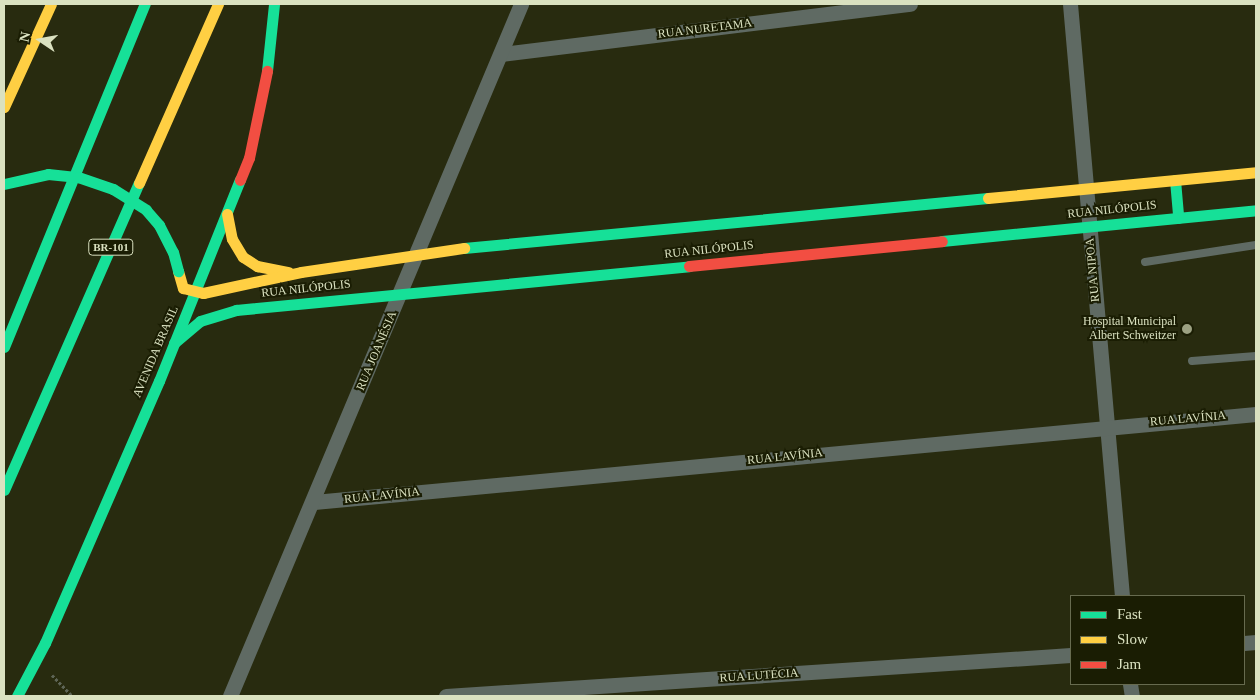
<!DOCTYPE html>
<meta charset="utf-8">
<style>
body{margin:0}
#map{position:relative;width:1260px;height:700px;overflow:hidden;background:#282b0f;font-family:"Times New Roman",serif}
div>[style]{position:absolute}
.path>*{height:3px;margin-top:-1.5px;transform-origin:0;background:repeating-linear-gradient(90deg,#5e6556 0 2.5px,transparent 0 5px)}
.lane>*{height:8px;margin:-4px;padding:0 4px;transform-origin:4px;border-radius:4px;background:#5f6a63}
.street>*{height:15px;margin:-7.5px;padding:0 7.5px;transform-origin:7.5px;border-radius:7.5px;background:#5f6a63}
.fast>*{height:11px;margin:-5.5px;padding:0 5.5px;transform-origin:5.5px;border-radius:5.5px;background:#16e098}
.slow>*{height:11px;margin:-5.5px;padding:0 5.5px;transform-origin:5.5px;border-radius:5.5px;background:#ffcf43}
.jam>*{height:11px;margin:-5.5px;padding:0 5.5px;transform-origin:5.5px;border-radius:5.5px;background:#f24e42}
.fast-bridge>*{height:11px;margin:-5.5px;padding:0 5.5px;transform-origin:5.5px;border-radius:5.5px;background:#16e098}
.dots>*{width:14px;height:14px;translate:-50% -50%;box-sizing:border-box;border:2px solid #1a1d03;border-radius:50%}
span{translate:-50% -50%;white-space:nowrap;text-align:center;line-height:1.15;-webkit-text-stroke:4px #1a1d03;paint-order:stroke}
.shield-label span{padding:1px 4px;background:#1a1d03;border:1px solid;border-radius:4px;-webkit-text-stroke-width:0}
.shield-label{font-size:11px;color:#dae1c0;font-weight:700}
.street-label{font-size:12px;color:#dae1c0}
.poi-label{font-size:12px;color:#dae1c0}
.right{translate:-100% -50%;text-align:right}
.frame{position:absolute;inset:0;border:5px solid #dae1c0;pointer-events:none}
.legend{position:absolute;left:1070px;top:595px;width:175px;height:90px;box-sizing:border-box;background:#1a1d03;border:1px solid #676b4f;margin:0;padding:6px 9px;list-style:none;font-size:15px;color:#dae1c0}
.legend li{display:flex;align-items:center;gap:10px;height:25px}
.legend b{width:25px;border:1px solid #676b4f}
.north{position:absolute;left:15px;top:15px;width:50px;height:50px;-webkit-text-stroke:4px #1a1d03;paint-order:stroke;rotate:282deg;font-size:14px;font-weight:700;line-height:20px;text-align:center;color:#dae1c0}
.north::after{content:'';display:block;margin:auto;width:18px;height:22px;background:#dae1c0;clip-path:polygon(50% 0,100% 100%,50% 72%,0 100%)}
</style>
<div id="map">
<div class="path">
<div style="left:52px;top:675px;width:29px;rotate:46deg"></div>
</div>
<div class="lane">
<div style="left:1145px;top:262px;width:112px;rotate:-8.7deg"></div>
<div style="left:1192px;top:361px;width:64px;rotate:-4.5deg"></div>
</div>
<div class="street">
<div style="left:1070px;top:4px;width:594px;rotate:84.98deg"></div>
<div style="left:501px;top:54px;width:412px;rotate:-7deg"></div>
<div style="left:314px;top:502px;width:946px;rotate:-5.34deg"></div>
<div style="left:1244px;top:643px;width:12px;rotate:-5deg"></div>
<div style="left:1130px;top:684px;width:12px;rotate:81deg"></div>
<div style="left:230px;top:696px;width:751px;rotate:-67.19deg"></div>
<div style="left:446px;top:696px;width:626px;rotate:-3.75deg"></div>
</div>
<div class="fast">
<div style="left:267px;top:71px;width:67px;rotate:-84deg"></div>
<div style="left:1175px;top:180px;width:38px;rotate:85deg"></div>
<div style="left:942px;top:241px;width:316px;rotate:-5.6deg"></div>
<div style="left:464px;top:248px;width:526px;rotate:-5.45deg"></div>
<div style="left:174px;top:343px;width:34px;rotate:-40deg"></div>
<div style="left:200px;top:321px;width:38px;rotate:-17deg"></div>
<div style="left:236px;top:310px;width:455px;rotate:-5.5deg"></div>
<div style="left:4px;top:347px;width:371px;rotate:-67.7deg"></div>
<div style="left:4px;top:490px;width:335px;rotate:-66.3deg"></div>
<div style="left:17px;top:696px;width:60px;rotate:-62.2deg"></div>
<div style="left:45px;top:643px;width:286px;rotate:-66.5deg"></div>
<div style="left:159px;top:381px;width:217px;rotate:-68.1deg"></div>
</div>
<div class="slow">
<div style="left:4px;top:107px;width:113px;rotate:-65.5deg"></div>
<div style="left:139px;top:183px;width:196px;rotate:-66.2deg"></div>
<div style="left:988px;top:198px;width:269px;rotate:-5.5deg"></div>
<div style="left:227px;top:214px;width:25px;rotate:79deg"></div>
<div style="left:232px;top:239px;width:21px;rotate:59deg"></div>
<div style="left:243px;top:257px;width:17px;rotate:33deg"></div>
<div style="left:257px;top:266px;width:32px;rotate:11deg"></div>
<div style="left:178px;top:271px;width:18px;rotate:74deg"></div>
<div style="left:183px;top:288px;width:21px;rotate:14deg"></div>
<div style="left:203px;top:293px;width:100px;rotate:-12.1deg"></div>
<div style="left:301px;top:272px;width:165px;rotate:-8.4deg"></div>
</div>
<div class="jam">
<div style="left:240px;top:180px;width:24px;rotate:-68deg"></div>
<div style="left:249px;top:158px;width:89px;rotate:-78.3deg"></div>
<div style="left:689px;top:266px;width:254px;rotate:-5.6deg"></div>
</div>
<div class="fast-bridge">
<div style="left:4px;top:184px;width:45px;rotate:-12.8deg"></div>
<div style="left:48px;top:174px;width:30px;rotate:6deg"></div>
<div style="left:78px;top:177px;width:37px;rotate:19deg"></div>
<div style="left:113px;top:189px;width:39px;rotate:32deg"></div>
<div style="left:146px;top:210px;width:20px;rotate:49deg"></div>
<div style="left:159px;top:225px;width:30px;rotate:63deg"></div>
<div style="left:173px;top:252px;width:20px;rotate:75deg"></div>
</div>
<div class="dots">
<div style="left:1187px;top:329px;background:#9ca182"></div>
</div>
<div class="shield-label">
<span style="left:111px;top:247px">BR-101</span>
</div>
<div class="street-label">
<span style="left:705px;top:29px;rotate:-7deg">RUA NURETAMA</span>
<span style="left:1112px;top:210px;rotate:-6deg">RUA NILÓPOLIS</span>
<span style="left:709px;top:250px;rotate:-6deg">RUA NILÓPOLIS</span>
<span style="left:1093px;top:270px;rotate:-95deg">RUA NIPOA</span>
<span style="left:306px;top:289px;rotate:-6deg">RUA NILÓPOLIS</span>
<span style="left:377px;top:351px;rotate:-67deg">RUA JOANÉSIA</span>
<span style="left:156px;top:352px;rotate:-67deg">AVENIDA BRASIL</span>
<span style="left:1188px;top:419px;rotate:-5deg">RUA LAVÍNIA</span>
<span style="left:785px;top:457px;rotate:-6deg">RUA LAVÍNIA</span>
<span style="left:382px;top:496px;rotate:-6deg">RUA LAVÍNIA</span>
<span style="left:759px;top:676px;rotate:-4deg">RUA LUTÉCIA</span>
</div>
<div class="poi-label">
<span class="right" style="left:1176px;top:329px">Hospital Municipal<br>Albert Schweitzer</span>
</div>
<div class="frame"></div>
<ul class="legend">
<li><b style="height:6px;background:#16e098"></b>Fast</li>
<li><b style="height:6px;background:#ffcf43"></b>Slow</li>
<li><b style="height:6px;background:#f24e42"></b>Jam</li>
</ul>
<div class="north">N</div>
</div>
